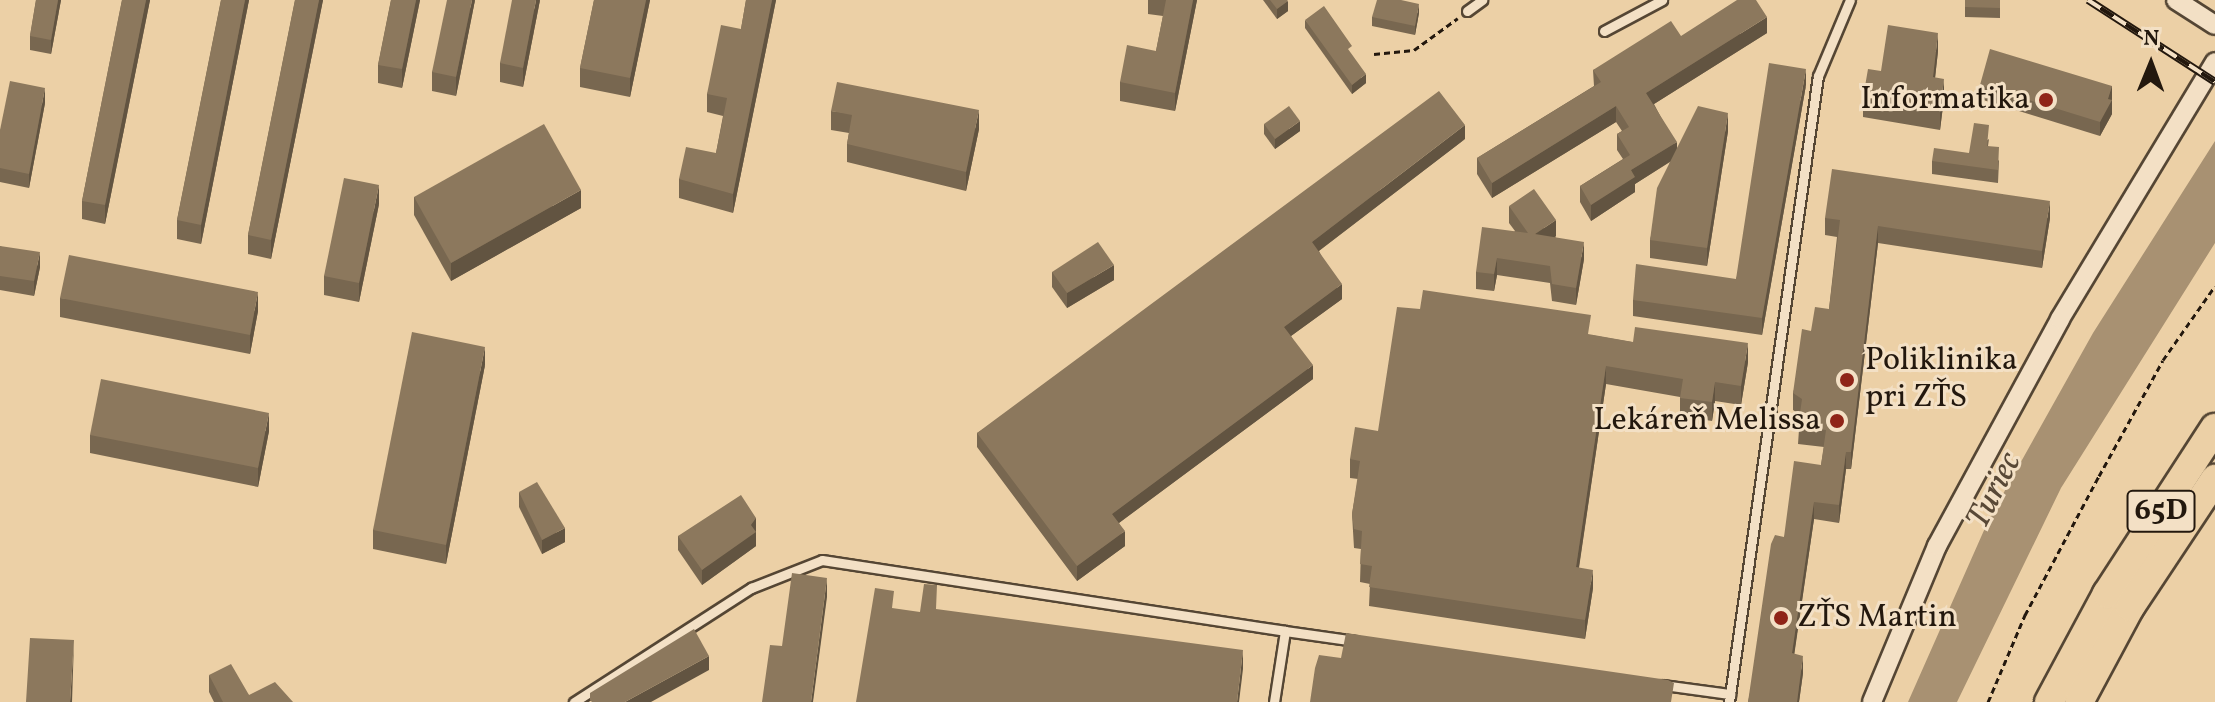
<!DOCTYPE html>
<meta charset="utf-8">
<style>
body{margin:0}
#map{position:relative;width:2215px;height:702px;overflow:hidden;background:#ecd0a6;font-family:Vollkorn,serif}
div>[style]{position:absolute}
.water>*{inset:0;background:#a89172}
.path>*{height:3px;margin-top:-1.5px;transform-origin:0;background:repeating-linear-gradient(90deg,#23180e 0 6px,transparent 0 10px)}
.roads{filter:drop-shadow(2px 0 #554634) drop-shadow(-2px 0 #554634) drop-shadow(0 2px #554634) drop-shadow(0 -2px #554634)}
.lane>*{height:9px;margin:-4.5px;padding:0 4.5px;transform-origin:4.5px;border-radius:4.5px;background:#f3e0c5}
.street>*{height:18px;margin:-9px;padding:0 9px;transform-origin:9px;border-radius:9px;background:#f3e0c5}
.primary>*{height:28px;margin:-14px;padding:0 14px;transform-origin:14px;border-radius:14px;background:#ecd0a6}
.rail>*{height:8px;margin-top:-4px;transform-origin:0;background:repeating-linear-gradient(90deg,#f3e0c5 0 15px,#23180e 0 30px);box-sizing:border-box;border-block:2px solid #23180e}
.wall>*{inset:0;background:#786750}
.shaded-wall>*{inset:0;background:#625441}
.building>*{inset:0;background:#8c785d}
.dots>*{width:22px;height:22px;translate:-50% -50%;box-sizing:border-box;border:4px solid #f3e0c5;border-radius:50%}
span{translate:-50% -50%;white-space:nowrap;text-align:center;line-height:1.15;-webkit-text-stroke:6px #f3e0c5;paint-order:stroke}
.shield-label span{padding:2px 6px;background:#f3e0c5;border:2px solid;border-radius:6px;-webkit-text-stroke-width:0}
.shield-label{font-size:30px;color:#23180e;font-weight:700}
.poi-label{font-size:32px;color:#23180e}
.right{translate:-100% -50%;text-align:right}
.left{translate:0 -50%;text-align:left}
.water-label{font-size:34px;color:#584836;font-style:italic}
.north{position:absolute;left:2111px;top:24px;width:80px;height:80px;-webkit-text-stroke:6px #f3e0c5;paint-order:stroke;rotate:1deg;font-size:22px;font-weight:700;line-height:32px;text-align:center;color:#23180e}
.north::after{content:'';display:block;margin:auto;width:28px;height:36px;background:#23180e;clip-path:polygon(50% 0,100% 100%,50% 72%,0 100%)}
</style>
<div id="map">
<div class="water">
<div style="clip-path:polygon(2215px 141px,2215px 243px,2061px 488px,1957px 702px,1908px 702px,1989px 519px,2093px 333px)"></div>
</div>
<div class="path">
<div style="left:1374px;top:54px;width:40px;rotate:-5.7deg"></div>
<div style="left:1414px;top:50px;width:54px;rotate:-36deg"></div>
<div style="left:1988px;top:702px;width:95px;rotate:-67deg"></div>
<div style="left:2025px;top:615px;width:157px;rotate:-62deg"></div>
<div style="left:2099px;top:476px;width:132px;rotate:-61.1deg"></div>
<div style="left:2163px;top:360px;width:90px;rotate:-54.9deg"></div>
</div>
<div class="roads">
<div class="lane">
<div style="left:1467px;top:11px;width:19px;rotate:-36deg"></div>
<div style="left:1604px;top:31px;width:66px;rotate:-28.1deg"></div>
<div style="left:1663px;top:685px;width:68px;rotate:7.7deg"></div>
<div style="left:574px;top:702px;width:211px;rotate:-32.8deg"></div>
<div style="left:751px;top:588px;width:76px;rotate:-21.5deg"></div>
<div style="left:822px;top:560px;width:468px;rotate:8.7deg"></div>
<div style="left:1274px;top:702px;width:72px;rotate:-81.2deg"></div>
<div style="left:1285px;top:631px;width:71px;rotate:8.1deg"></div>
<div style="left:1729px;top:702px;width:632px;rotate:-81.91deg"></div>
<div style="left:1818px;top:76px;width:82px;rotate:-67.2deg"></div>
</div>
<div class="street">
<div style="left:2176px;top:0;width:46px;rotate:32.7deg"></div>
<div style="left:1872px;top:702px;width:169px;rotate:-67.4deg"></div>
<div style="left:1937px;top:546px;width:258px;rotate:-61.5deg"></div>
<div style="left:2060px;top:319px;width:300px;rotate:-58.9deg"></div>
</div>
<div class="primary">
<div style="left:2049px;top:702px;width:123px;rotate:-61.8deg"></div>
<div style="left:2107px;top:594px;width:198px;rotate:-57deg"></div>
<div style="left:2079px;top:702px;width:108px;rotate:-61.8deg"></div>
<div style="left:2130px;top:607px;width:154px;rotate:-56.4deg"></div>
</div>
</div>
<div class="rail">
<div style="left:2088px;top:0;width:151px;rotate:32.8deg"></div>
</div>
<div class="wall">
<div style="clip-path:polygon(36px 0,61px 0,51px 54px,30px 50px,30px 36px)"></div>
<div style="clip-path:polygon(122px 0,150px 0,105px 224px,82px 219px,82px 201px)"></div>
<div style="clip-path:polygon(221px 0,249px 0,201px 244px,177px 239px,177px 220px)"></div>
<div style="clip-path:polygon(295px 0,323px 0,271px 259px,248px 254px,248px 235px)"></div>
<div style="clip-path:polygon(391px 0,420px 0,402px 88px,378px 83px,378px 65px)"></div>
<div style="clip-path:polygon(475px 0,456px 96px,432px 91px,432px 72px)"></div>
<div style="clip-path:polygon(540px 0,523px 87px,500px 82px,500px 63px)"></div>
<div style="clip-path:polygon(594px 0,650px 0,630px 97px,580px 87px,580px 68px)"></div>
<div style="clip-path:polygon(746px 0,776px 0,733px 213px,679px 198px,679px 179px,716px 153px,723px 116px,707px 112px,707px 94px,741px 29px)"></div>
<div style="clip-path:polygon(1148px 0,1197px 0,1175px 111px,1120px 101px,1120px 82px,1156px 51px,1163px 16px,1148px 14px)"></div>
<div style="clip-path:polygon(1263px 0,1287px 0,1288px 11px,1277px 19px)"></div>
<div style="clip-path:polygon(1965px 0,2000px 0,2000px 18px,1965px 17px)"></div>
<div style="clip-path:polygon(1419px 13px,1415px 35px,1372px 26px,1372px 17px)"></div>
<div style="clip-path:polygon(1305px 20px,1366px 83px,1352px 94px,1305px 28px)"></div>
<div style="clip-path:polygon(1767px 33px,1654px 104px,1677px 148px,1728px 131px,1707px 266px,1650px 258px,1650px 240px,1670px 162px,1635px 184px,1635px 192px,1591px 221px,1580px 202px,1580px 186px,1623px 159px,1617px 150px,1617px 134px,1622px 131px,1616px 122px,1492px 198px,1477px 174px,1477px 158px,1594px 86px,1593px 70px,1681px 36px)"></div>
<div style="clip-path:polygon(1938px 51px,1935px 78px,1944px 98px,1940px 130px,1863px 117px,1863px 98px,1881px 71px)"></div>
<div style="clip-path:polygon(1806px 85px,1762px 335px,1633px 316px,1633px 300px,1736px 279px)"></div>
<div style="clip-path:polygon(1980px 85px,2112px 86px,2112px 114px,2100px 136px,1980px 99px)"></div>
<div style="clip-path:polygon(45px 103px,29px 188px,0 182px,0 130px)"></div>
<div style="clip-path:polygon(831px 111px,979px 129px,966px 191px,847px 162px,847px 144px,849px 133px,831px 130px)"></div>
<div style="clip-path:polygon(1264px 124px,1300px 131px,1275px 149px,1264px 134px)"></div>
<div style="clip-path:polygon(1465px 139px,1319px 251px,1342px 299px,1291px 336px,1313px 379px,1119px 523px,1125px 546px,1077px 581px,977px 447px,977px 433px)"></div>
<div style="clip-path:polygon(1989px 139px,1988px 146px,1999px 161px,1998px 183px,1932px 174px,1932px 161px,1969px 153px)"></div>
<div style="clip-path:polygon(414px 197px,581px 208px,451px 281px,414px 215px)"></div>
<div style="clip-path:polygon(379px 204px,359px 302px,324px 295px,324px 276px)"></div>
<div style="clip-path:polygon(1509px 206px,1556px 236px,1555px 237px,1584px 259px,1576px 305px,1552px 301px,1550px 283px,1497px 275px,1494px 291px,1476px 289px,1476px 272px,1515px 231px,1509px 223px)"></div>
<div style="clip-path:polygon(1825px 218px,2050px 218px,2042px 268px,1878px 243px,1851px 469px,1846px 469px,1839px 523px,1814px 519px,1794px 654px,1803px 673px,1799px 702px,1748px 702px,1784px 537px,1821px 465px,1824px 447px,1798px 444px,1800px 415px,1793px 410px,1793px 393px,1811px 331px,1829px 309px,1837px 237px,1825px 235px)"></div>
<div style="clip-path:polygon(0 246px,40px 267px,34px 296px,0 290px)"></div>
<div style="clip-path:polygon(1052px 272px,1114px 280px,1067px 308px,1052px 287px)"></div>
<div style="clip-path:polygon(60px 298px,258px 311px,250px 354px,60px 317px)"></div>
<div style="clip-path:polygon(1591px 335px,1748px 362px,1741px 405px,1715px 401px,1712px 421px,1680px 416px,1680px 397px,1606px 384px,1579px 568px,1593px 588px,1585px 639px,1369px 606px,1370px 584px,1360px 582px,1361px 549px,1354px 548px,1352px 514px,1358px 479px,1350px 478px,1350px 459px,1378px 431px)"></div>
<div style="clip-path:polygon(485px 365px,446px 564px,373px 549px,373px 530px)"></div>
<div style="clip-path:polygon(269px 431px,258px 487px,90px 453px,90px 435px)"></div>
<div style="clip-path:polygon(519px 492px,565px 542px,542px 554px,519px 507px)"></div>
<div style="clip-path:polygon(756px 518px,756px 546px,702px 585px,678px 550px,678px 536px)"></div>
<div style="clip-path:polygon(209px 675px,249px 695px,293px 702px,214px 702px,209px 692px)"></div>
</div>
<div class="shaded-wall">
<div style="clip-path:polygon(58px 0,61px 0,51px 54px,51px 40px)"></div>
<div style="clip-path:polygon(146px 0,150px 0,105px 224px,105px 205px)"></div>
<div style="clip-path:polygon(245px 0,249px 0,201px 244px,201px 225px)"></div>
<div style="clip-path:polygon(319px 0,323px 0,271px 259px,271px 240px)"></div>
<div style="clip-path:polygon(416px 0,420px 0,402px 88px,402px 69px)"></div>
<div style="clip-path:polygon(472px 0,475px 0,456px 96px,456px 77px)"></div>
<div style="clip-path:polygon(536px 0,540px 0,523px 87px,523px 68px)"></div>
<div style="clip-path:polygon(646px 0,650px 0,630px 97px,630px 78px)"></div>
<div style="clip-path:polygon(772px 0,776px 0,733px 213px,733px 194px)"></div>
<div style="clip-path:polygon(1193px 0,1197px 0,1175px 111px,1175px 93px)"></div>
<div style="clip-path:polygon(1288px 1px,1288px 11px,1277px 19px,1277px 9px)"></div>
<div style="clip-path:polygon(1419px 4px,1419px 13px,1415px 35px,1415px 26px)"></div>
<div style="clip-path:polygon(1767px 17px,1767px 33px,1646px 109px,1646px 93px)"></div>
<div style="clip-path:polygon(1938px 33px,1938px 51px,1933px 96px,1933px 77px)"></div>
<div style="clip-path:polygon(1806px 69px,1806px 85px,1762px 335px,1762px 318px)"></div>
<div style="clip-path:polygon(1366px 74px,1366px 83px,1352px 94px,1352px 85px)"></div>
<div style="clip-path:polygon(1944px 79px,1944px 98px,1940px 130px,1940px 111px)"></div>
<div style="clip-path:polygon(2112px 86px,2112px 114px,2100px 136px,2100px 122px)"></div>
<div style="clip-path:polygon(45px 88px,45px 103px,29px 188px,29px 174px)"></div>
<div style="clip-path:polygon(1616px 106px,1616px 122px,1492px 198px,1492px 183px)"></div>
<div style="clip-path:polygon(979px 110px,979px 129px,966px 191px,966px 172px)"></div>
<div style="clip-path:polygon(1728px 113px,1728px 131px,1707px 266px,1707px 248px)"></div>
<div style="clip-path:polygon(1300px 121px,1300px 131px,1275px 149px,1275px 139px)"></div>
<div style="clip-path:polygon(1465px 125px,1465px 139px,1312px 256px,1312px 242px)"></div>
<div style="clip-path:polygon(1677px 142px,1677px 157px,1635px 184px,1635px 192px,1591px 221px,1591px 205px,1631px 170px)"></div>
<div style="clip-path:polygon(379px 185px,379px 204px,359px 302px,359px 283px)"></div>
<div style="clip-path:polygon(581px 190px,581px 208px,451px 281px,451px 263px)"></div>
<div style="clip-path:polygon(2050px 201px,2050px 218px,2042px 268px,2042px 251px)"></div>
<div style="clip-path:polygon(1556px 220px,1556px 236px,1535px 251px,1535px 234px)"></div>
<div style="clip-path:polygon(1878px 226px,1878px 243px,1851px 469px,1851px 452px)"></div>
<div style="clip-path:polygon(1584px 242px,1584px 259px,1576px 305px,1576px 288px)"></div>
<div style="clip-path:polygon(40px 252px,40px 267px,34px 296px,34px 281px)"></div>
<div style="clip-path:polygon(1497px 258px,1497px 275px,1494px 291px,1494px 274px)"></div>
<div style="clip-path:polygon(1114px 265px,1114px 280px,1067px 308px,1067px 293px)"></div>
<div style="clip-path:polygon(1342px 284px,1342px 299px,1284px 341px,1284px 327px)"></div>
<div style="clip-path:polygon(258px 292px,258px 311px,250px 354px,250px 335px)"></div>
<div style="clip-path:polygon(1748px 343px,1748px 362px,1741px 405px,1741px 386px)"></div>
<div style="clip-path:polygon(485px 347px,485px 365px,446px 564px,446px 545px)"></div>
<div style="clip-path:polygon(1313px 365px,1313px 379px,1112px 528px,1112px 514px)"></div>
<div style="clip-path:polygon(1606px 366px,1606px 384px,1576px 586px,1576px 567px)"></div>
<div style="clip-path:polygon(1715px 382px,1715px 401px,1712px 421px,1712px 402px)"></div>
<div style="clip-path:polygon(269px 413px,269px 431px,258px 487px,258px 468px)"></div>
<div style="clip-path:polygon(1846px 452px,1846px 469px,1839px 523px,1839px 505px)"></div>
<div style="clip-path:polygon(1814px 502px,1814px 519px,1792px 670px,1792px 653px)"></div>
<div style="clip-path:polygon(756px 518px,756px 546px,702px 585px,702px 570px)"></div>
<div style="clip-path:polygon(565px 528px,565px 542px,542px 554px,542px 540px)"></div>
<div style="clip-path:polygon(1125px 531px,1125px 546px,1077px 581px,1077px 566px)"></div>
<div style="clip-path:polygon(1593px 570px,1593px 588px,1585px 639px,1585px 620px)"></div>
<div style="clip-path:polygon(827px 578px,827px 597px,813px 702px,811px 702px)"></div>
<div style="clip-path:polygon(74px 640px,72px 702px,70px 702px)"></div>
<div style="clip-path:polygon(1243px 650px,1243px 669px,1239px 702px,1237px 702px)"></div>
<div style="clip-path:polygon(709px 656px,709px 670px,651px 702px,625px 702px)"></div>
<div style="clip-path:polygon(1803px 656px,1803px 673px,1799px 702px,1797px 702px)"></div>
</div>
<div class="building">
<div style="clip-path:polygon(36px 0,58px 0,51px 40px,30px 36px)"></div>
<div style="clip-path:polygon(122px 0,146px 0,105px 205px,82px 201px)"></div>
<div style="clip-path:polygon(221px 0,245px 0,201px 225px,177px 220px)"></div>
<div style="clip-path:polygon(295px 0,319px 0,271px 240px,248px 235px)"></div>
<div style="clip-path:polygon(391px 0,416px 0,402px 69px,378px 65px)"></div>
<div style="clip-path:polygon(447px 0,472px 0,456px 77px,432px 72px)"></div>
<div style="clip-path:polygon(512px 0,536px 0,523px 68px,500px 63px)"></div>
<div style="clip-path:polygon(594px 0,646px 0,630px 78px,580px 68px)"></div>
<div style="clip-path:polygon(746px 0,772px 0,733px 194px,679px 179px,686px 147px,716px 153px,727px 98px,707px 94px,721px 25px,741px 29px)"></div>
<div style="clip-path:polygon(1166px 0,1193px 0,1175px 93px,1120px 82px,1127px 45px,1156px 51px)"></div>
<div style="clip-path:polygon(1270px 0,1287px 0,1288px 1px,1277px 9px)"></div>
<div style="clip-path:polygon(1377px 0,1401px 0,1419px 4px,1415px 26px,1372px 17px)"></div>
<div style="clip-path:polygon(1737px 0,1756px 0,1767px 17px,1646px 93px,1677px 142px,1631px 170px,1635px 177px,1591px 205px,1580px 186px,1630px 155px,1617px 134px,1629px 127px,1616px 106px,1492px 183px,1477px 158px,1601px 82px,1593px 70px,1671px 21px,1681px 36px)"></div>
<div style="clip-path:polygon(1965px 0,2000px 0,2000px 8px,1965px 7px)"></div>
<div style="clip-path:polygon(1324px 6px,1352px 46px,1348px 49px,1366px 74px,1352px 85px,1305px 20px)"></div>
<div style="clip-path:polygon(1888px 25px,1938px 33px,1933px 77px,1944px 79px,1940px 111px,1863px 98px,1868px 69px,1881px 71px)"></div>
<div style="clip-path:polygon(1990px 49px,2112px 86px,2108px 99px,2112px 100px,2100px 122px,1980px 85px)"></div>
<div style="clip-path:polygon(1769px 63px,1806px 69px,1762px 318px,1633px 300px,1636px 264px,1736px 279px)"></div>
<div style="clip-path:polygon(10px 81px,45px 88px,29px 174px,0 168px,0 130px)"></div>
<div style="clip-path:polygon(837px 82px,979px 110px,966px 172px,847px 144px,852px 115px,831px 111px)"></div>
<div style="clip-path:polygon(1439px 91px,1465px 125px,1312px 242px,1342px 284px,1284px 327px,1313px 365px,1112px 514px,1125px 531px,1077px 566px,977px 433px)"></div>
<div style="clip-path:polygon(1289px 106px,1300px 121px,1275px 139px,1264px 124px)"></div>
<div style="clip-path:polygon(1698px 106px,1728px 113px,1707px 248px,1650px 240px,1657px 188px)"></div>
<div style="clip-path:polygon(1974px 123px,1989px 125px,1987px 146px,1999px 147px,1998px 170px,1932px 161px,1934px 148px,1969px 153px)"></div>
<div style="clip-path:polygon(544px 124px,581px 190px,451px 263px,414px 197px)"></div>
<div style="clip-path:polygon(1832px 169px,2050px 201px,2042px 251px,1878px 226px,1851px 452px,1846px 452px,1839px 505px,1814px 502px,1792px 653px,1803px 656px,1797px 702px,1748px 702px,1771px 544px,1775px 535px,1784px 537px,1794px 461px,1821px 465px,1826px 430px,1798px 427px,1802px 399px,1793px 393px,1802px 329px,1811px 331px,1815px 307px,1829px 309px,1840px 220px,1825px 218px)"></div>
<div style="clip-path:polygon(344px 178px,379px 185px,359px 283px,324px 276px)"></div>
<div style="clip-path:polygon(1534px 189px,1556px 220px,1535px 234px,1584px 242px,1576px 288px,1552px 284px,1550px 266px,1497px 258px,1494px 274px,1476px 272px,1482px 227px,1528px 233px,1509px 206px)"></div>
<div style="clip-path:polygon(1098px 242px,1114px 265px,1067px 293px,1052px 272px)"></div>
<div style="clip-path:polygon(0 246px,40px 252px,34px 281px,0 276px)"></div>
<div style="clip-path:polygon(69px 255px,258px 292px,250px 335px,60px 298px)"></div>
<div style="clip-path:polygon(1423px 290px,1591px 315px,1588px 334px,1633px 342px,1635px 327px,1748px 343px,1741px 386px,1715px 382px,1712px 402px,1680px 398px,1683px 379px,1606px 366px,1576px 567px,1593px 570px,1585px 620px,1369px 587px,1372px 566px,1360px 564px,1362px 531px,1354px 529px,1352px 514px,1360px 461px,1350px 459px,1355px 427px,1378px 431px,1397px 307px,1420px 309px)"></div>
<div style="clip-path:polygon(412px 332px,485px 347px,446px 545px,373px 530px)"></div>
<div style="clip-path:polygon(101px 379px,269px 413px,258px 468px,90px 435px)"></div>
<div style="clip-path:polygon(537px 482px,565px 528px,542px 540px,519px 492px)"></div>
<div style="clip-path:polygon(741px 495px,756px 518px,751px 525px,756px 532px,702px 570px,678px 536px)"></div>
<div style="clip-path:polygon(792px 573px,827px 578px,811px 702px,762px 702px,770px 645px,782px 646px)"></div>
<div style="clip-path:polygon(924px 584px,937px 585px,936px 609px,1243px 650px,1237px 702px,856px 702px,875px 588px,894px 591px,892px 608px,920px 612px)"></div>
<div style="clip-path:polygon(694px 629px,709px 656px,625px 702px,592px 702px,590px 700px,590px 693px)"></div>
<div style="clip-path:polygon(1346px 633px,1668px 680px,1674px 683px,1671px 702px,1310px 702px,1315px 668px,1319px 655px,1341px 658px)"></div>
<div style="clip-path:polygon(30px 638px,74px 640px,70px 702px,26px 702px)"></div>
<div style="clip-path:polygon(231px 664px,249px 695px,275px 682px,293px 702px,223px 702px,209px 675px)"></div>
</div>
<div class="dots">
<div style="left:2046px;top:100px;background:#8f2418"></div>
<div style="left:1847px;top:380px;background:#8f2418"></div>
<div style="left:1837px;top:421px;background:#8f2418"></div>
<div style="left:1781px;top:618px;background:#8f2418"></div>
</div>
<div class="shield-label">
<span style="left:2161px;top:511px">65D</span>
</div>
<div class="poi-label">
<span class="right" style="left:2030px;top:100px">Informatika</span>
<span class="left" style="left:1865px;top:380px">Poliklinika<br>pri ZŤS</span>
<span class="right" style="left:1821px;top:421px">Lekáreň Melissa</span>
<span class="left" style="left:1797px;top:618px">ZŤS Martin</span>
</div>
<div class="water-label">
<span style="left:1995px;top:491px;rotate:-63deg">Turiec</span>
</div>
<div class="north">N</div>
</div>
